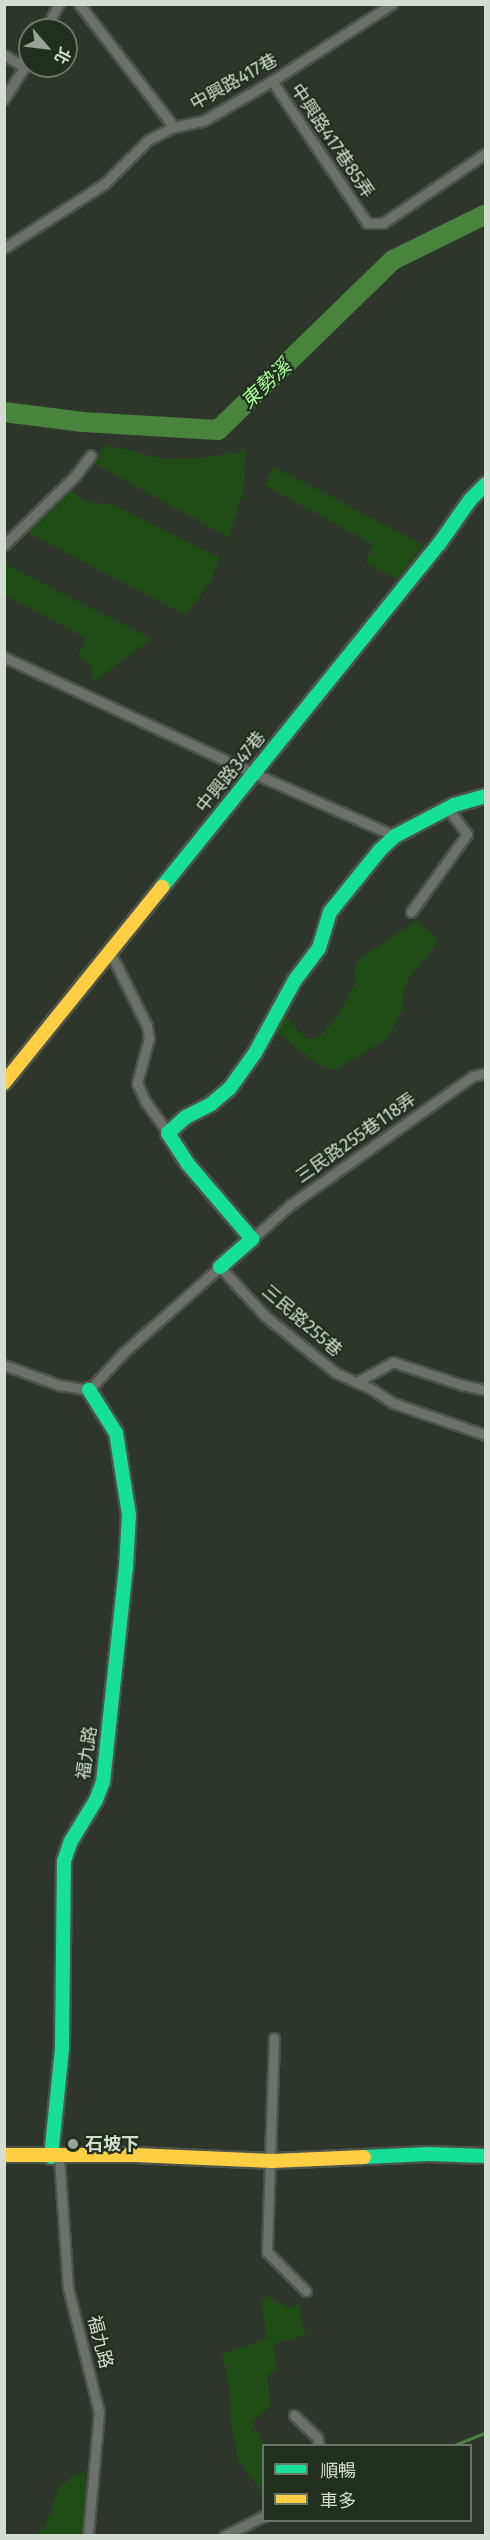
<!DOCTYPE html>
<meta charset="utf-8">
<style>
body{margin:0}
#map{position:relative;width:490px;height:2540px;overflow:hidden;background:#2e362c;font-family:"Fira Sans","Noto Sans TC",sans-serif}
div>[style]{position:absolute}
.green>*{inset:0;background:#1e4c14}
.stream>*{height:3px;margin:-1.5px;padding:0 1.5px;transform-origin:1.5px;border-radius:1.5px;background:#49843d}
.river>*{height:20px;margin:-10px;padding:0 10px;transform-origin:10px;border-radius:10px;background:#49843d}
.roads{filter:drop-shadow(2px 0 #4c534b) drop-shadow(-2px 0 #4c534b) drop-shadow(0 2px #4c534b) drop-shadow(0 -2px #4c534b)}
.street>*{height:9px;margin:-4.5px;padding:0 4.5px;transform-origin:4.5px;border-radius:4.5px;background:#6c726b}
.fast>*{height:14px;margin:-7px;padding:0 7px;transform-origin:7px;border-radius:7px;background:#16e098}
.slow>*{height:14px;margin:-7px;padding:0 7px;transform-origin:7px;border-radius:7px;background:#ffcf43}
.dots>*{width:16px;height:16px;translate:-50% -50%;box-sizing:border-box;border:3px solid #222f1f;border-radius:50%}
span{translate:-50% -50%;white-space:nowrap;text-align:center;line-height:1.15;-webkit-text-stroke:4.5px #222f1f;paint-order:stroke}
.street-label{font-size:18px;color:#d4ddd2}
.poi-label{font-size:18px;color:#d4ddd2;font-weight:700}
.left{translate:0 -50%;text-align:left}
.water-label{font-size:20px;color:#a8fd97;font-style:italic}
.frame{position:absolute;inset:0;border:6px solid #d4ddd2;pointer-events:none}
.legend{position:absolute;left:262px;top:2444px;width:210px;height:78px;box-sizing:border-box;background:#222f1f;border:2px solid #697567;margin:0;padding:8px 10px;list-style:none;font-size:18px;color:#d4ddd2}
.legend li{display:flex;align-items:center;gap:12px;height:30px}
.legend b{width:30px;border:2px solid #697567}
.north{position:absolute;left:18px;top:18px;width:60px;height:60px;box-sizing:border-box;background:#222f1f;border:2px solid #697567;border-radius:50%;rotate:118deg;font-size:16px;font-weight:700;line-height:24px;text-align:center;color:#d4ddd2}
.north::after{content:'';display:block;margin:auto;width:21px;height:27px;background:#9aa398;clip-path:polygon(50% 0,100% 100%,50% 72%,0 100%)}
</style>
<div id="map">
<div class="green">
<div style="clip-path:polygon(107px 445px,164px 459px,202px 458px,239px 452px,246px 446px,244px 487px,229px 538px,90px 461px)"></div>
<div style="clip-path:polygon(274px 467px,423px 545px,397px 579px,366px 563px,372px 544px,264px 485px)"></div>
<div style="clip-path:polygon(70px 490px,86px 502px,112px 504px,220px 558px,209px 583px,191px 608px,183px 614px,23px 530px,65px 491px)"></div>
<div style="clip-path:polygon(4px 564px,5px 564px,151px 639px,96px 680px,89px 676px,93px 669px,78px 655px,86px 638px,5px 595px)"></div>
<div style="clip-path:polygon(417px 920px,439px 941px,408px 979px,403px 995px,402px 1011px,388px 1038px,335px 1070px,317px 1064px,274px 1030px,284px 1014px,300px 1033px,307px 1039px,317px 1039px,339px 1015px,357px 980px,353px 972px,360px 959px)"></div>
<div style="clip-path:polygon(265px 2295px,288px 2308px,301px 2304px,299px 2312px,306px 2335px,273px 2344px,277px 2369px,267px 2375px,271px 2405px,252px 2422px,264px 2445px,263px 2494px,238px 2460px,231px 2423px,230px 2389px,222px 2354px,266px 2339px,262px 2302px)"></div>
<div style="clip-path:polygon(77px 2473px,86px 2474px,85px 2535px,29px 2536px,45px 2528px,59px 2487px)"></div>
</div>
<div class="stream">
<div style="left:452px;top:2446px;width:37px;rotate:-22deg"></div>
</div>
<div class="river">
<div style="left:4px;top:412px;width:80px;rotate:7.2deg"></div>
<div style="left:83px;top:422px;width:135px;rotate:3.4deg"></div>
<div style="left:218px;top:430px;width:244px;rotate:-44.2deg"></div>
<div style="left:393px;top:260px;width:104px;rotate:-26.3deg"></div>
</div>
<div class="roads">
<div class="street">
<div style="left:79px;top:4px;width:155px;rotate:52.3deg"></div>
<div style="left:45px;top:30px;width:30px;rotate:-62deg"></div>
<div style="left:4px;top:55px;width:24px;rotate:30deg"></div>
<div style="left:272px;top:81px;width:171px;rotate:56.2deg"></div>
<div style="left:367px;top:223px;width:16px"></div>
<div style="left:383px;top:223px;width:125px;rotate:-34.2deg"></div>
<div style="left:4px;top:99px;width:49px;rotate:-57.6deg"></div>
<div style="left:4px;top:248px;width:119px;rotate:-32.6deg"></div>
<div style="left:104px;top:184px;width:62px;rotate:-45deg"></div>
<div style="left:148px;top:140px;width:29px;rotate:-27deg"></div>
<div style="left:174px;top:127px;width:30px;rotate:-12deg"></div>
<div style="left:203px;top:121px;width:80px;rotate:-30.1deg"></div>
<div style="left:272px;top:81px;width:143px;rotate:-32.7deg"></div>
<div style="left:4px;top:545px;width:99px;rotate:-44.2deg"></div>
<div style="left:75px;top:476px;width:26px;rotate:-53deg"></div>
<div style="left:4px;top:657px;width:275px;rotate:25deg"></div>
<div style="left:253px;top:773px;width:155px;rotate:23.9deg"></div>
<div style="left:411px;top:912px;width:96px;rotate:-54.3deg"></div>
<div style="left:467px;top:834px;width:31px;rotate:-127deg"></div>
<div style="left:110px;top:952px;width:83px;rotate:63.4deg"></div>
<div style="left:147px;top:1026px;width:12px;rotate:81deg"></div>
<div style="left:149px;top:1038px;width:47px;rotate:104.9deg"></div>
<div style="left:137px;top:1083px;width:20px;rotate:66deg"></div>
<div style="left:145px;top:1101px;width:39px;rotate:54deg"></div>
<div style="left:252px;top:1239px;width:51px;rotate:-41.8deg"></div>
<div style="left:290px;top:1205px;width:224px;rotate:-35.2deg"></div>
<div style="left:473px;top:1076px;width:13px;rotate:-13deg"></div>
<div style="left:4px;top:1365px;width:59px;rotate:20deg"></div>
<div style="left:59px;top:1385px;width:30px;rotate:9deg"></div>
<div style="left:89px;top:1390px;width:50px;rotate:-47.4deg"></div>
<div style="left:123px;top:1353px;width:130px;rotate:-41.6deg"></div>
<div style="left:220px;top:1267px;width:67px;rotate:47.4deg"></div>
<div style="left:265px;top:1316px;width:91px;rotate:38.8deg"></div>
<div style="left:336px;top:1373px;width:37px;rotate:24deg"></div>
<div style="left:370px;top:1388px;width:27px;rotate:33deg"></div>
<div style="left:393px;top:1403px;width:98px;rotate:19deg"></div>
<div style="left:357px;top:1382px;width:41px;rotate:-29.1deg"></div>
<div style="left:393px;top:1362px;width:73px;rotate:18.4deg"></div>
<div style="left:462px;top:1385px;width:25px;rotate:12deg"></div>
<div style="left:274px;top:2038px;width:214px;rotate:91.9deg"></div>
<div style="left:267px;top:2252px;width:55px;rotate:45deg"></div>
<div style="left:59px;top:2157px;width:131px;rotate:86.1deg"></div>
<div style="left:68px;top:2288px;width:128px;rotate:76deg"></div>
<div style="left:99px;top:2412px;width:124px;rotate:95.1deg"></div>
<div style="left:294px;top:2415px;width:32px;rotate:44deg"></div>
<div style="left:317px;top:2437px;width:9px;rotate:77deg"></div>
<div style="left:224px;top:2536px;width:45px;rotate:-26.6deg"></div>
</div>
<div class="fast">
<div style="left:162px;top:887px;width:441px;rotate:-51.1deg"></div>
<div style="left:439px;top:544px;width:54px;rotate:-54.8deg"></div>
<div style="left:470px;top:500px;width:23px;rotate:-45deg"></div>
<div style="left:220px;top:1267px;width:43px;rotate:-41.2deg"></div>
<div style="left:252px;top:1239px;width:99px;rotate:-130.5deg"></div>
<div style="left:188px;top:1164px;width:37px;rotate:-123deg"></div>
<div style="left:168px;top:1133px;width:24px;rotate:-42deg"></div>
<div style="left:186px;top:1117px;width:28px;rotate:-27deg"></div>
<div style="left:211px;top:1104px;width:25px;rotate:-40deg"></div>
<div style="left:230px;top:1088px;width:43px;rotate:-54.5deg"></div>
<div style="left:255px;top:1053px;width:83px;rotate:-61.3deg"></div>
<div style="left:295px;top:980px;width:40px;rotate:-53deg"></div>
<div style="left:319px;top:948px;width:38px;rotate:-73deg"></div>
<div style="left:330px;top:912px;width:80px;rotate:-51.1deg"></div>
<div style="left:380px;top:850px;width:21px;rotate:-43deg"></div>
<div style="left:395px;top:836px;width:67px;rotate:-27.7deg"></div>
<div style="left:454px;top:805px;width:33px;rotate:-16deg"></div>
<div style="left:51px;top:2157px;width:110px;rotate:-84.2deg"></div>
<div style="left:62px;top:2048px;width:187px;rotate:-89.4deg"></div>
<div style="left:64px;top:1861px;width:21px;rotate:-71deg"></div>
<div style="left:71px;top:1841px;width:48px;rotate:-58.6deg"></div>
<div style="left:96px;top:1800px;width:19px;rotate:-69deg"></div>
<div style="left:103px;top:1782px;width:215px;rotate:-83.9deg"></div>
<div style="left:126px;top:1568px;width:53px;rotate:-86.8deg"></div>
<div style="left:129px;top:1515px;width:83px;rotate:-99deg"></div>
<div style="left:116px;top:1433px;width:51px;rotate:-122.1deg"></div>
<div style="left:364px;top:2157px;width:65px;rotate:-2.6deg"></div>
<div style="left:429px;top:2154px;width:57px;rotate:2deg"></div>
</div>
<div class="slow">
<div style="left:4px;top:1083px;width:252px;rotate:-51.1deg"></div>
<div style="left:4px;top:2155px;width:131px"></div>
<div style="left:135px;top:2155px;width:137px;rotate:2.5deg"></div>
<div style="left:272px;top:2161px;width:92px;rotate:-2.5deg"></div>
</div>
</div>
<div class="dots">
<div style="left:73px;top:2144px;background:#9aa398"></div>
</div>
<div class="street-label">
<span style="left:234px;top:82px;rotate:-29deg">中興路417巷</span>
<span style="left:332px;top:141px;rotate:56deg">中興路417巷85弄</span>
<span style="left:231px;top:772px;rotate:-51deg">中興路347巷</span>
<span style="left:356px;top:1138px;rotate:-35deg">三民路255巷118弄</span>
<span style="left:302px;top:1321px;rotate:41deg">三民路255巷</span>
<span style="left:87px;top:1753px;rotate:-82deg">福九路</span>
<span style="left:100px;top:2342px;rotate:76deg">福九路</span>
</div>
<div class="poi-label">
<span class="left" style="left:85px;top:2144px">石坡下</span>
</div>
<div class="water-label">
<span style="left:266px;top:384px;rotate:-44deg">東勢溪</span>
</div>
<div class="frame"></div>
<ul class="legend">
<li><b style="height:8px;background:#16e098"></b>順暢</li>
<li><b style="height:8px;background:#ffcf43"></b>車多</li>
</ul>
<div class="north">北</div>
</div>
